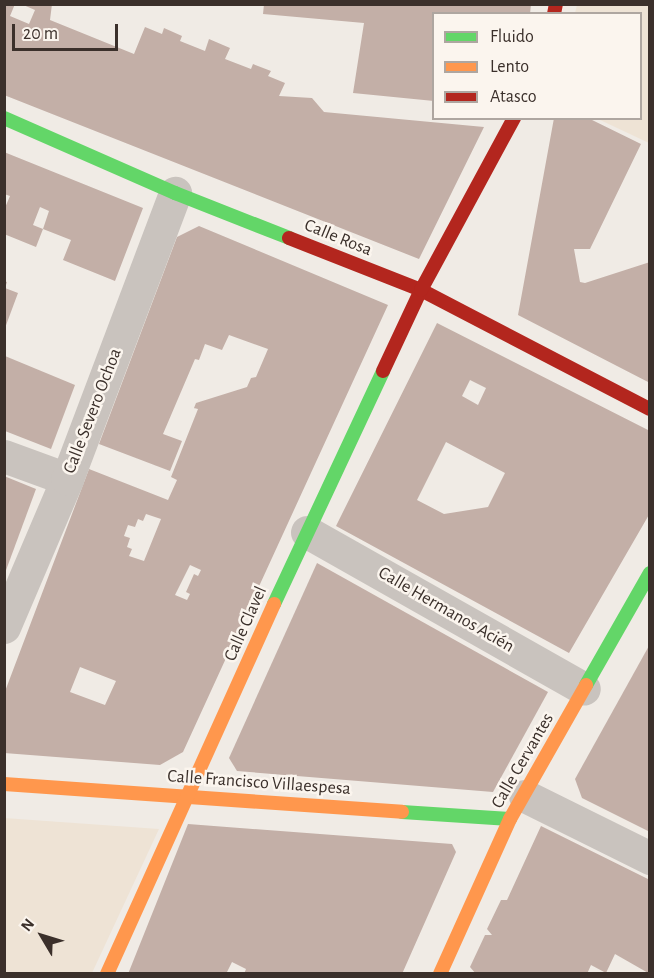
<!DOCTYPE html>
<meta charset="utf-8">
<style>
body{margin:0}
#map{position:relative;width:654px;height:978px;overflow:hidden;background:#f0ebe5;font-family:"Alegreya Sans",sans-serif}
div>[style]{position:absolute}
.plaza>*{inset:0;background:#eee3d5}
.building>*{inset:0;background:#c3afa7}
.street>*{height:33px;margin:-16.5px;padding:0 16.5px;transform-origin:16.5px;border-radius:16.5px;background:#c9c3be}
.fast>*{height:14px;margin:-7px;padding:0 7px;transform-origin:7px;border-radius:7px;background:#63d668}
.slow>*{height:14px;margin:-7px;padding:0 7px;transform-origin:7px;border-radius:7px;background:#ff974d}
.jam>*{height:14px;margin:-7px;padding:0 7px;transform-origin:7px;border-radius:7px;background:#b3261e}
span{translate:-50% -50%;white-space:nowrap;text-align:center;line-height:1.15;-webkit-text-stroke:5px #fbf5ee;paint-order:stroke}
.street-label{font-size:18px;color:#3b302b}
.frame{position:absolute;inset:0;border:6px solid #3b302b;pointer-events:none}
.legend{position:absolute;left:432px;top:12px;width:210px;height:108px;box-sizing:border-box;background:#fbf5ee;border:2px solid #aea6a0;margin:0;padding:8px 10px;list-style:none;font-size:18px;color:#3b302b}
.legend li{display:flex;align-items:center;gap:12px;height:30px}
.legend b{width:30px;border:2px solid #aea6a0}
.north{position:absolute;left:12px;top:906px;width:60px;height:60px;-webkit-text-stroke:4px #fbf5ee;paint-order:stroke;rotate:308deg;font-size:16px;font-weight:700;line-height:24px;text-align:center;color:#3b302b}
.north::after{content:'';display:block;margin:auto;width:21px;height:27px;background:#3b302b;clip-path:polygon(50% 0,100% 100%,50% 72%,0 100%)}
.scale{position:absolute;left:12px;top:24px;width:106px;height:27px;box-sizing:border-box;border:3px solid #3b302b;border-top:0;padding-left:8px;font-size:18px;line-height:21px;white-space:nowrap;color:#3b302b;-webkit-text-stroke:4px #fbf5ee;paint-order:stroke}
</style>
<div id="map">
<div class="plaza">
<div style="clip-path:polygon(577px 5px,649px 5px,649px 143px,598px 119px,640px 118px,640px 14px,575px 13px)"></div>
<div style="clip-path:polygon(4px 818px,159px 829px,92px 973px,5px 973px)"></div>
</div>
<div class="building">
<div style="clip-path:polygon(4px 4px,15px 4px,10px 16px,29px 24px,35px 10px,21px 4px,52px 4px,50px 20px,134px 54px,145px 27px,162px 34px,164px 28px,182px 36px,180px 41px,205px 51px,209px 39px,230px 48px,225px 59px,251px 69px,253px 64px,271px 71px,268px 76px,285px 83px,279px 96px,312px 98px,324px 112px,484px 127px,419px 259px,4px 95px)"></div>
<div style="clip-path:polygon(264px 4px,531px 4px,530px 14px,434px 14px,434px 101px,353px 93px,364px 23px,263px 14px)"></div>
<div style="clip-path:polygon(554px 118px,588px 118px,641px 144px,590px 249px,574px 249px,580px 282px,585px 283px,650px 262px,650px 383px,518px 315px)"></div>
<div style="clip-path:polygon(4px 152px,143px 208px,115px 281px,63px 260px,71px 240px,43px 229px,49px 211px,40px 207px,33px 225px,43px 229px,36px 247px,4px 234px,4px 210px,10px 196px,4px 194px)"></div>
<div style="clip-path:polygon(evenodd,199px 226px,388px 305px,183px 752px,160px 765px,4px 753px,4px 694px,89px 469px,168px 500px,177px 480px,171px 477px,198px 409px,194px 408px,196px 403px,247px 387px,251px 378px,256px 377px,268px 349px,229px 335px,222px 350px,205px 344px,199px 360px,195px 359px,163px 434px,182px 441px,170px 471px,99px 444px,177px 237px,199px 226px,146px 514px,161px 519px,144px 561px,129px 556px,132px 549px,127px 547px,130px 538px,124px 536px,128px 525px,135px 527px,138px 519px,143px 521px,146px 514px,199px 226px,190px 565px,201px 570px,198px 576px,194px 574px,186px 592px,190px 594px,187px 600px,175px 595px,190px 565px,199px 226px,80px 667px,116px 681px,105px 705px,70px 692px,80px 667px)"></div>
<div style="clip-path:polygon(4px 281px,7px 282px,5px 288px,18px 293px,5px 328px)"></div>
<div style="clip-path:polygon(evenodd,437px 323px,650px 431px,650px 513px,569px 653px,336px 526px,437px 323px,470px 380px,486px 388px,478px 405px,462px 396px,470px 380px,437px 323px,446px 442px,505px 473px,488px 507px,444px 514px,417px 500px,446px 442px)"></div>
<div style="clip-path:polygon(5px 356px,75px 385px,51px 449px,5px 431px)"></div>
<div style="clip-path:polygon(4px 476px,36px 489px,5px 573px,4px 573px)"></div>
<div style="clip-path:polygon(317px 563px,548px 692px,493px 792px,237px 771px,229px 758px)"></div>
<div style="clip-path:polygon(650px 644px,650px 832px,582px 798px,575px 779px)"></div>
<div style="clip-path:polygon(188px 824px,452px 844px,456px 852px,402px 974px,244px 974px,246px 969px,232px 962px,226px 974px,128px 974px)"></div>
<div style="clip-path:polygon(541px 826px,650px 880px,650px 974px,615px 954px,606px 973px,591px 965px,587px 974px,476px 974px,470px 967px,485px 935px,492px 935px,487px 929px,501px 900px,507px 900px)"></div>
</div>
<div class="street">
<div style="left:4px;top:456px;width:67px;rotate:20.1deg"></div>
<div style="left:307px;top:532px;width:318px;rotate:29.5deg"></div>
<div style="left:4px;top:627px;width:161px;rotate:-66.9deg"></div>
<div style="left:67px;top:479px;width:306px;rotate:-69.3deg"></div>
<div style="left:525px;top:796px;width:140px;rotate:26.4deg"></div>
</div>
<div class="fast">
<div style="left:4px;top:118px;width:187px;rotate:23.7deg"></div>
<div style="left:175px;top:193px;width:123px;rotate:21.5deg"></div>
<div style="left:274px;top:604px;width:257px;rotate:-64.9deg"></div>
<div style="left:586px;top:685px;width:129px;rotate:-60.3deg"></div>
<div style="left:402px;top:812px;width:108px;rotate:3.7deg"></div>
</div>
<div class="slow">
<div style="left:4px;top:784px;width:399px;rotate:4deg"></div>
<div style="left:107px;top:974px;width:406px;rotate:-65.7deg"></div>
<div style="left:440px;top:974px;width:170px;rotate:-65.7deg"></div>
<div style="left:510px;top:819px;width:154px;rotate:-60.4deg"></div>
</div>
<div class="jam">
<div style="left:554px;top:14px;width:10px;rotate:-79deg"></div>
<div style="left:289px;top:238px;width:142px;rotate:21.5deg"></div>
<div style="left:421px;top:290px;width:258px;rotate:27.5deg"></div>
<div style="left:383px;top:371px;width:89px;rotate:-64.9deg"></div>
<div style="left:421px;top:290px;width:196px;rotate:-61.6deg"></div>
</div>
<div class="street-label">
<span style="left:338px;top:238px;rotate:22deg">Calle Rosa</span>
<span style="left:93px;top:411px;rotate:-69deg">Calle Severo Ochoa</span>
<span style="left:446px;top:610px;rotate:30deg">Calle Hermanos Acién</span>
<span style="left:246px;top:624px;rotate:-66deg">Calle Clavel</span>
<span style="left:523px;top:761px;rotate:-60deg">Calle Cervantes</span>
<span style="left:259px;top:783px;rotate:4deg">Calle Francisco Villaespesa</span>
</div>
<div class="frame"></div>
<ul class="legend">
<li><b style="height:8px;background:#63d668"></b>Fluido</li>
<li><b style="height:8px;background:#ff974d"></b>Lento</li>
<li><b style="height:8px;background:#b3261e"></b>Atasco</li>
</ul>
<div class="north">N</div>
<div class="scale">20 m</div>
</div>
